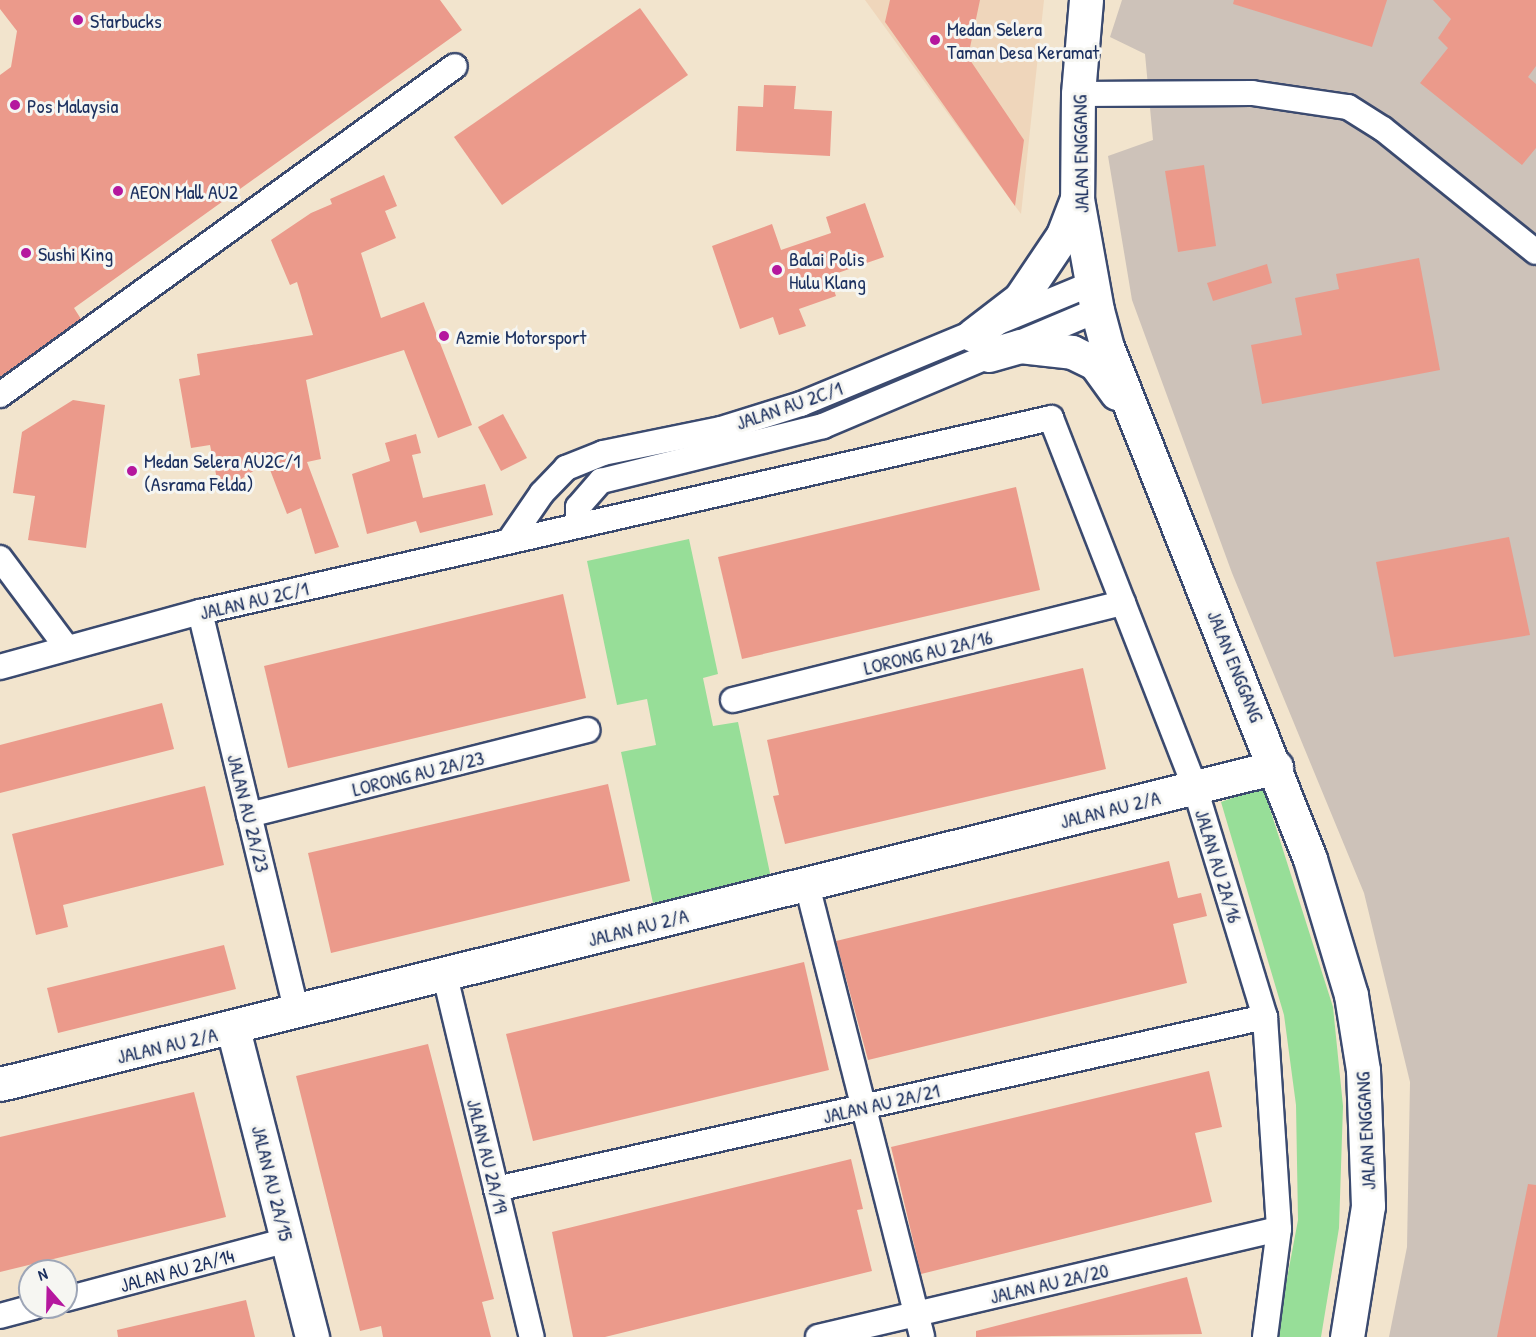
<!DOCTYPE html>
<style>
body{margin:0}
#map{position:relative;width:1536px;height:1337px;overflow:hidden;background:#f2e4cd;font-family:"Patrick Hand",sans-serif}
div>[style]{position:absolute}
.built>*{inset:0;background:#efd6bb}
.industrial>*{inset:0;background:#cdc2b9}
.green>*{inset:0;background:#97de98}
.building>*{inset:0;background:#eb9a8b}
.roads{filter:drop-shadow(2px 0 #3b4a6f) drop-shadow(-2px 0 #3b4a6f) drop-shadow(0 2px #3b4a6f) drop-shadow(0 -2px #3b4a6f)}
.street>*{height:24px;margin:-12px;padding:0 12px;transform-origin:12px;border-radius:12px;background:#fff}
.secondary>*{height:33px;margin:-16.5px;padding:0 16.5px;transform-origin:16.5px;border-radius:16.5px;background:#fff}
.dots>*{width:16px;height:16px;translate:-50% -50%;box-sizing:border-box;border:3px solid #f6f6f2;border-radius:50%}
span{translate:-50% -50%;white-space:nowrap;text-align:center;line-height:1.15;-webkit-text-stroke:6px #f6f6f2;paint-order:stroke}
.poi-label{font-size:20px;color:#1b2f5e}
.left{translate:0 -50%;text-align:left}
.street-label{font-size:20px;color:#1b2f5e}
.north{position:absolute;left:18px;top:1259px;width:60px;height:60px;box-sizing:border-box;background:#f6f6f2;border:2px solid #9ea6b7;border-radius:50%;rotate:340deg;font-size:16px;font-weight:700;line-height:24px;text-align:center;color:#1b2f5e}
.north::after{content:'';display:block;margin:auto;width:21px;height:27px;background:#b5179e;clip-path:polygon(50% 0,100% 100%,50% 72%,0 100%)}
</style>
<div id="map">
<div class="built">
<div style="clip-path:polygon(865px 0,1044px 0,1021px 214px)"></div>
</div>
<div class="industrial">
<div style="clip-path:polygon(1122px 0,1536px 0,1536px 1337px,1389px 1337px,1407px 1247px,1410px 1082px,1364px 893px,1232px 573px,1132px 300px,1108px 156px,1153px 140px,1145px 54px,1110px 37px)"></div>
</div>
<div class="green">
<div style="clip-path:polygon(689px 539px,718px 674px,703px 678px,713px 726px,738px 722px,771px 878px,653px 903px,621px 752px,656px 745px,647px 699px,617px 705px,587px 561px)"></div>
<div style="clip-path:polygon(1263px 787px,1333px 1007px,1343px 1106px,1339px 1228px,1321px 1337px,1276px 1337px,1298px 1220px,1296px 1105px,1284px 1015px,1221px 802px)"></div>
</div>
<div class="building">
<div style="clip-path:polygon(0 0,440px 0,462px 30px,74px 308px,81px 319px,0 377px,0 75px,11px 67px,17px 31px,0 9px)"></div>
<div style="clip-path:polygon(890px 0,980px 0,968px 57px,1024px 140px,1015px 206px,885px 22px)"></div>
<div style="clip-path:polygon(1234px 0,1387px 0,1372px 47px,1233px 4px)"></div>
<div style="clip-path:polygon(1433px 0,1536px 0,1536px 66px,1528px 77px,1536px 84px,1536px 148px,1522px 165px,1420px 83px,1448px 48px,1438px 38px,1451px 19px)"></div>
<div style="clip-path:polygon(640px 8px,688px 75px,502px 205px,454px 137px)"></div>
<div style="clip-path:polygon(764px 85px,796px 86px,794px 109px,832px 111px,830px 156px,736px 151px,738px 106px,763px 107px)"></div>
<div style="clip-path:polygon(1204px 165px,1216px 246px,1178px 252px,1165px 171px)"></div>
<div style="clip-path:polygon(384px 175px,397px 206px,385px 211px,396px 238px,361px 253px,381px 318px,424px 302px,472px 425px,438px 438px,404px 350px,306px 380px,321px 459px,307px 462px,339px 547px,315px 554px,301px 508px,287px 514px,267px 462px,229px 487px,217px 479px,210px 445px,191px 448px,179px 379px,200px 375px,197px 354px,313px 335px,297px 282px,290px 285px,271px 240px,311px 213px,332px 204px,330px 199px)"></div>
<div style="clip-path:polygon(865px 203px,884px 257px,829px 276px,836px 296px,799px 309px,806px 326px,779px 335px,773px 317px,740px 329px,712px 246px,772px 224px,781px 250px,831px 233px,826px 217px)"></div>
<div style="clip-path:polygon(1419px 258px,1440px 370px,1262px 404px,1251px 345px,1302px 335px,1295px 298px,1339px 289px,1336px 274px)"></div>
<div style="clip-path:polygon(1267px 264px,1272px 283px,1213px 301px,1207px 283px)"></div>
<div style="clip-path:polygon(73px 400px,105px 405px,86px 548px,28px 540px,35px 496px,13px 493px,22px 432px)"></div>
<div style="clip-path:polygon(503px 414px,527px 458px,501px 471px,478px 427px)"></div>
<div style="clip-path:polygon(416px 434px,421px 453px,412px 455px,423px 498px,485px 484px,493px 515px,420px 533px,416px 521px,367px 534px,352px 474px,390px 461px,385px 443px)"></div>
<div style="clip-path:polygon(1016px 487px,1040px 590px,742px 659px,718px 557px)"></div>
<div style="clip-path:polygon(1509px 537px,1530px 635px,1394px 657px,1376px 562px)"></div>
<div style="clip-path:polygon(563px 594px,586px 698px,288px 768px,264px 666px)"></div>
<div style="clip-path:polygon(1083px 668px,1106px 769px,785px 844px,773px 796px,779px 795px,767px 740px)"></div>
<div style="clip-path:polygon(162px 703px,174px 749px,0 793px,0 745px)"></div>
<div style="clip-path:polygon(608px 784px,630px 881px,331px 953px,308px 853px)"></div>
<div style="clip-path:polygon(205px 786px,224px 865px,63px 905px,68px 927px,36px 935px,12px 834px)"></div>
<div style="clip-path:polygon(1169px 861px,1178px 898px,1201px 893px,1207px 916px,1173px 924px,1187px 983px,868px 1060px,836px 941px)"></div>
<div style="clip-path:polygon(224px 945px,236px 989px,58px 1033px,47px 988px)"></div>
<div style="clip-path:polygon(804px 962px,829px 1070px,533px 1141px,506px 1034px)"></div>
<div style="clip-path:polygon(428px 1044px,494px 1299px,482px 1302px,491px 1337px,383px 1337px,381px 1326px,360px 1331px,296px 1076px)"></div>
<div style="clip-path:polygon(1209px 1071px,1222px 1127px,1195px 1133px,1212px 1202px,921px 1274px,891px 1147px)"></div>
<div style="clip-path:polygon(194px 1092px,226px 1217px,0 1272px,0 1137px)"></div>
<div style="clip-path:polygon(851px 1159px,863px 1209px,857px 1210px,872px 1271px,605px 1337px,573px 1337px,552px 1232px)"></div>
<div style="clip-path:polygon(1528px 1184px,1536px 1185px,1536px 1337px,1497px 1337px)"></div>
<div style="clip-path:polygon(1187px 1277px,1202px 1334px,976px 1337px,976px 1331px)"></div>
<div style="clip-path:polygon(246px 1300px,255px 1337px,118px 1337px,117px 1330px)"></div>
</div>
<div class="roads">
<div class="street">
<div style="left:1078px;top:94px;width:174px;rotate:-0.3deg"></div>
<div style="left:1252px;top:93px;width:97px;rotate:8.3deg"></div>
<div style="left:1348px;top:107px;width:41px;rotate:32.2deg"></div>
<div style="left:1383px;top:129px;width:196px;rotate:38.8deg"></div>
<div style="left:0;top:395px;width:561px;rotate:-35.87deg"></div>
<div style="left:578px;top:525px;width:18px;rotate:-90deg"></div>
<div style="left:578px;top:507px;width:35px;rotate:-49deg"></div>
<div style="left:601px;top:481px;width:229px;rotate:-13.9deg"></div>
<div style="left:823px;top:426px;width:298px;rotate:-22.9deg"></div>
<div style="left:509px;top:541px;width:58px;rotate:-55.5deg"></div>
<div style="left:542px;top:493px;width:35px;rotate:-46deg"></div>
<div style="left:566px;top:468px;width:40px;rotate:-22deg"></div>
<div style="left:603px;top:453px;width:120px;rotate:-11.5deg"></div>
<div style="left:721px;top:429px;width:84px;rotate:-17.4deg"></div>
<div style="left:801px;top:404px;width:313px;rotate:-22.5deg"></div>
<div style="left:0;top:558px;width:112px;rotate:53.3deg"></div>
<div style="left:200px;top:612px;width:413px;rotate:76.4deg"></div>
<div style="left:0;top:667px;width:207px;rotate:-15.4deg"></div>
<div style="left:200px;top:612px;width:873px;rotate:-12.84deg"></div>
<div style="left:1051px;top:418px;width:397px;rotate:68.7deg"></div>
<div style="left:1195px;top:788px;width:239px;rotate:73deg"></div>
<div style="left:1265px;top:1017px;width:212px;rotate:86.2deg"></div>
<div style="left:1279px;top:1229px;width:109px;rotate:97.4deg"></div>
<div style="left:733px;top:700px;width:402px;rotate:-14deg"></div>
<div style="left:249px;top:815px;width:349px;rotate:-14.1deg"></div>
<div style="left:807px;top:885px;width:466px;rotate:75.7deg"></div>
<div style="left:445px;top:976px;width:371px;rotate:76.5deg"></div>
<div style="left:496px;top:1189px;width:788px;rotate:-12.61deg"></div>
<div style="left:66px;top:1299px;width:229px;rotate:-14.9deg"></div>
<div style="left:0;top:1316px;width:35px;rotate:-15deg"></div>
<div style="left:818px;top:1337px;width:473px;rotate:-13.2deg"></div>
</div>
<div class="secondary">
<div style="left:1086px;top:0;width:94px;rotate:94.9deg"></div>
<div style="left:1078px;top:94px;width:105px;rotate:90.5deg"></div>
<div style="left:1077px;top:199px;width:113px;rotate:79.8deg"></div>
<div style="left:1097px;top:310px;width:38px;rotate:75deg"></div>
<div style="left:1107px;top:347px;width:551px;rotate:68.37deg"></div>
<div style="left:1310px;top:859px;width:142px;rotate:73.2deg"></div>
<div style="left:1351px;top:995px;width:76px;rotate:80.9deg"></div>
<div style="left:1363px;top:1070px;width:136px;rotate:87.9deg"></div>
<div style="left:1368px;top:1206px;width:133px;rotate:99.1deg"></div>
<div style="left:973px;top:335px;width:59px;rotate:-37.5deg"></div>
<div style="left:1020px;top:299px;width:77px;rotate:-56.1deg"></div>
<div style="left:1063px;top:235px;width:39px;rotate:-69deg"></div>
<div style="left:989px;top:355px;width:32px;rotate:-16deg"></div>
<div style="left:1020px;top:346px;width:52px;rotate:6.6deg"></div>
<div style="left:1072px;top:352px;width:25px;rotate:26deg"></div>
<div style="left:1095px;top:363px;width:37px;rotate:54deg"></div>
<div style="left:233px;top:1029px;width:318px;rotate:75.6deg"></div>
<div style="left:0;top:1084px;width:1315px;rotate:-13.95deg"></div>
</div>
</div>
<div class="dots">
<div style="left:78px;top:20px;background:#b5179e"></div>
<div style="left:935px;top:40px;background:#b5179e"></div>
<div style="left:15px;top:105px;background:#b5179e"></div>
<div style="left:118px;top:191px;background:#b5179e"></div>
<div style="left:26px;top:253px;background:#b5179e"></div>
<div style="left:777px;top:270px;background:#b5179e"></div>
<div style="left:444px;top:336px;background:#b5179e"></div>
<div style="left:132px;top:471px;background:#b5179e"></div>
</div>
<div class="poi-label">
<span class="left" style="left:90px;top:20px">Starbucks</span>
<span class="left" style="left:947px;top:40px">Medan Selera<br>Taman Desa Keramat</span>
<span class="left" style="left:27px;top:105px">Pos Malaysia</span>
<span class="left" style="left:130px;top:191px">AEON Mall AU2</span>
<span class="left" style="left:38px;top:253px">Sushi King</span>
<span class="left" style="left:789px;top:270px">Balai Polis<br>Hulu Klang</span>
<span class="left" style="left:456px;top:336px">Azmie Motorsport</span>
<span class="left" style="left:144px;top:472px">Medan Selera AU2C/1<br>(Asrama Felda)</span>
</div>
<div class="street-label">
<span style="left:1080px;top:154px;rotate:-91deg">JALAN ENGGANG</span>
<span style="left:789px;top:405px;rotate:-19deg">JALAN AU 2C/1</span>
<span style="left:254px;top:600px;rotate:-13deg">JALAN AU 2C/1</span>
<span style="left:928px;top:652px;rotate:-14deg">LORONG AU 2A/16</span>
<span style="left:1236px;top:666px;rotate:68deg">JALAN ENGGANG</span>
<span style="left:418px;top:773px;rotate:-14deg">LORONG AU 2A/23</span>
<span style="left:1110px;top:809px;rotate:-14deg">JALAN AU 2/A</span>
<span style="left:249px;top:813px;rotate:76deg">JALAN AU 2A/23</span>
<span style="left:1219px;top:866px;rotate:73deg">JALAN AU 2A/16</span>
<span style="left:638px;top:927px;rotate:-14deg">JALAN AU 2/A</span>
<span style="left:167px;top:1045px;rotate:-13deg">JALAN AU 2/A</span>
<span style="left:881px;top:1103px;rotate:-13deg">JALAN AU 2A/21</span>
<span style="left:1365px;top:1131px;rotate:-93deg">JALAN ENGGANG</span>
<span style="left:488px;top:1156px;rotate:76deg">JALAN AU 2A/19</span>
<span style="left:273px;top:1183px;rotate:76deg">JALAN AU 2A/15</span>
<span style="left:177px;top:1270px;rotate:-15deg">JALAN AU 2A/14</span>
<span style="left:1049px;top:1283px;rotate:-13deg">JALAN AU 2A/20</span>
</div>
<div class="north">N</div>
</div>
